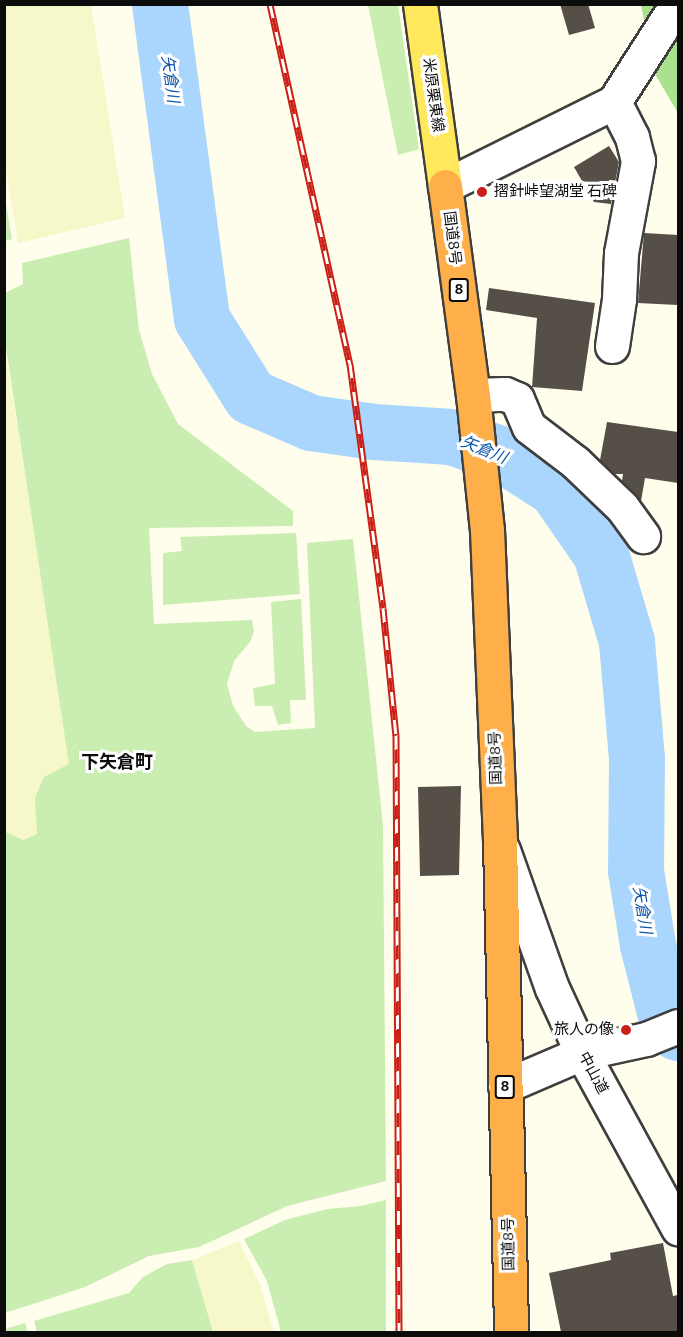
<!DOCTYPE html>
<meta charset="utf-8">
<style>
body{margin:0}
#map{position:relative;width:683px;height:1337px;overflow:hidden;background:#fffdec;font-family:Bitter,"Noto Sans JP",serif}
div>[style]{position:absolute}
.farmland>*{inset:0;background:#f7f8c9}
.green>*{inset:0;background:#caedb1}
.forest>*{inset:0;background:#abe08f}
.river>*{height:56px;margin:-28px;padding:0 28px;transform-origin:28px;border-radius:28px;background:#aad5fc}
.building>*{inset:0;background:#564f48}
.roads{filter:drop-shadow(2px 0 #3f3f3f) drop-shadow(-2px 0 #3f3f3f) drop-shadow(0 2px #3f3f3f) drop-shadow(0 -2px #3f3f3f)}
.minor>*{height:33px;margin:-16.5px;padding:0 16.5px;transform-origin:16.5px;border-radius:16.5px;background:#fff}
.major>*{height:33px;margin:-16.5px;padding:0 16.5px;transform-origin:16.5px;border-radius:16.5px;background:#ffe85c}
.highway>*{height:33px;margin:-16.5px;padding:0 16.5px;transform-origin:16.5px;border-radius:16.5px;background:#ffaf4a}
.rail>*{height:7px;margin-top:-3.5px;transform-origin:0;background:repeating-linear-gradient(90deg,#fff 0 14px,#ca2017 0 28px);box-sizing:border-box;border-block:2px solid #ca2017}
.dots>*{width:16px;height:16px;translate:-50% -50%;box-sizing:border-box;border:3px solid #fff;border-radius:50%}
span{translate:-50% -50%;white-space:nowrap;text-align:center;line-height:1.15;-webkit-text-stroke:6px #fff;paint-order:stroke}
.shield-label span{padding:2px 4px;background:#fff;border:2px solid;border-radius:4px;-webkit-text-stroke-width:0}
.shield-label{font-size:14px;color:#0c0c0c;font-weight:700}
.street-label{font-size:15px;color:#0c0c0c}
.poi-label{font-size:15px;color:#0c0c0c}
.left{translate:0 -50%;text-align:left}
.right{translate:-100% -50%;text-align:right}
.water-label{font-size:16px;color:#0a54aa;font-style:italic}
.quarter-label{font-size:18px;color:#0c0c0c;font-weight:700}
.frame{position:absolute;inset:0;border:6px solid #0c0c0c;pointer-events:none}
</style>
<div id="map">
<div class="farmland">
<div style="clip-path:polygon(4px 5px,91px 5px,125px 218px,18px 243px,5px 166px)"></div>
<div style="clip-path:polygon(4px 341px,70px 764px,35px 798px,38px 834px,24px 840px,4px 832px)"></div>
<div style="clip-path:polygon(239px 1241px,260px 1285px,274px 1332px,213px 1332px,192px 1260px)"></div>
</div>
<div class="green">
<div style="clip-path:polygon(368px 5px,398px 5px,419px 149px,398px 155px)"></div>
<div style="clip-path:polygon(5px 198px,12px 239px,5px 241px,4px 241px)"></div>
<div style="clip-path:polygon(129px 238px,139px 330px,152px 374px,178px 424px,293px 511px,293px 526px,149px 528px,154px 624px,252px 620px,254px 632px,250px 642px,234px 661px,227px 684px,233px 706px,246px 726px,255px 732px,315px 728px,307px 543px,353px 539px,383px 826px,386px 1181px,287px 1206px,199px 1247px,149px 1256px,85px 1287px,5px 1313px,5px 832px,24px 840px,37px 834px,35px 798px,44px 777px,69px 764px,5px 341px,5px 293px,23px 284px,22px 263px)"></div>
<div style="clip-path:polygon(296px 533px,300px 594px,163px 605px,163px 553px,182px 551px,180px 537px)"></div>
<div style="clip-path:polygon(301px 599px,306px 700px,290px 700px,291px 723px,278px 725px,272px 706px,255px 706px,253px 688px,275px 684px,271px 602px)"></div>
<div style="clip-path:polygon(386px 1200px,386px 1332px,281px 1332px,267px 1281px,244px 1239px,285px 1220px,327px 1209px,361px 1206px)"></div>
<div style="clip-path:polygon(192px 1260px,213px 1332px,37px 1332px,34px 1321px,129px 1293px,143px 1277px,167px 1264px)"></div>
<div style="clip-path:polygon(25px 1323px,28px 1332px,5px 1332px,5px 1329px)"></div>
</div>
<div class="forest">
<div style="clip-path:polygon(641px 5px,678px 5px,678px 113px,655px 74px)"></div>
</div>
<div class="river">
<div style="left:160px;top:4px;width:318px;rotate:82.4deg"></div>
<div style="left:202px;top:319px;width:92px;rotate:57.9deg"></div>
<div style="left:251px;top:397px;width:65px;rotate:23.4deg"></div>
<div style="left:311px;top:423px;width:64px;rotate:8.1deg"></div>
<div style="left:374px;top:432px;width:78px;rotate:3.7deg"></div>
<div style="left:452px;top:437px;width:54px;rotate:19.4deg"></div>
<div style="left:503px;top:455px;width:63px;rotate:32.7deg"></div>
<div style="left:556px;top:489px;width:79px;rotate:55.3deg"></div>
<div style="left:601px;top:554px;width:92px;rotate:73.5deg"></div>
<div style="left:627px;top:642px;width:117px;rotate:85.1deg"></div>
<div style="left:637px;top:759px;width:112px;rotate:90.5deg"></div>
<div style="left:636px;top:871px;width:75px;rotate:80.8deg"></div>
<div style="left:648px;top:945px;width:73px;rotate:75.8deg"></div>
<div style="left:666px;top:1016px;width:21px;rotate:55deg"></div>
</div>
<div class="building">
<div style="clip-path:polygon(560px 4px,588px 4px,595px 28px,569px 35px)"></div>
<div style="clip-path:polygon(609px 146px,619px 162px,611px 204px,594px 202px,574px 167px)"></div>
<div style="clip-path:polygon(644px 233px,678px 235px,678px 305px,638px 303px)"></div>
<div style="clip-path:polygon(489px 288px,595px 303px,582px 391px,532px 387px,537px 318px,486px 310px)"></div>
<div style="clip-path:polygon(607px 422px,678px 432px,678px 483px,645px 478px,641px 501px,622px 481px,623px 474px,614px 474px,600px 460px)"></div>
<div style="clip-path:polygon(461px 786px,459px 875px,420px 876px,418px 787px)"></div>
<div style="clip-path:polygon(663px 1243px,673px 1296px,678px 1295px,678px 1332px,561px 1332px,549px 1273px,611px 1260px,610px 1253px)"></div>
</div>
<div class="roads">
<div class="minor">
<div style="left:445px;top:186px;width:189px;rotate:-26.4deg"></div>
<div style="left:614px;top:102px;width:117px;rotate:-57.3deg"></div>
<div style="left:612px;top:346px;width:48px;rotate:-81.5deg"></div>
<div style="left:619px;top:299px;width:46px;rotate:-87.5deg"></div>
<div style="left:621px;top:253px;width:94px;rotate:-79.5deg"></div>
<div style="left:638px;top:161px;width:25px;rotate:-104deg"></div>
<div style="left:632px;top:137px;width:39px;rotate:-117deg"></div>
<div style="left:473px;top:395px;width:32px;rotate:-2deg"></div>
<div style="left:505px;top:394px;width:13px;rotate:23deg"></div>
<div style="left:517px;top:399px;width:30px;rotate:67deg"></div>
<div style="left:529px;top:427px;width:58px;rotate:37.3deg"></div>
<div style="left:575px;top:462px;width:65px;rotate:43.8deg"></div>
<div style="left:622px;top:507px;width:36px;rotate:54deg"></div>
<div style="left:503px;top:850px;width:146px;rotate:70.5deg"></div>
<div style="left:552px;top:988px;width:72px;rotate:65.2deg"></div>
<div style="left:582px;top:1053px;width:200px;rotate:61.3deg"></div>
<div style="left:505px;top:1086px;width:84px;rotate:-23.2deg"></div>
<div style="left:582px;top:1053px;width:66px;rotate:-12.3deg"></div>
<div style="left:646px;top:1039px;width:35px;rotate:-22deg"></div>
</div>
<div class="major">
<div style="left:420px;top:4px;width:184px;rotate:82.2deg"></div>
</div>
<div class="highway">
<div style="left:445px;top:186px;width:211px;rotate:82.4deg"></div>
<div style="left:473px;top:395px;width:136px;rotate:84.1deg"></div>
<div style="left:487px;top:530px;width:312px;rotate:87.6deg"></div>
<div style="left:500px;top:842px;width:490px;rotate:88.7deg"></div>
</div>
</div>
<div class="rail">
<div style="left:270px;top:4px;width:369px;rotate:77.5deg"></div>
<div style="left:350px;top:364px;width:246px;rotate:82.3deg"></div>
<div style="left:383px;top:608px;width:128px;rotate:84.2deg"></div>
<div style="left:396px;top:735px;width:597px;rotate:89.71deg"></div>
</div>
<div class="dots">
<div style="left:482px;top:192px;background:#ca2017"></div>
<div style="left:626px;top:1030px;background:#ca2017"></div>
</div>
<div class="shield-label">
<span style="left:459px;top:290px">8</span>
<span style="left:505px;top:1087px">8</span>
</div>
<div class="street-label">
<span style="left:433px;top:95px;rotate:82deg">米原栗東線</span>
<span style="left:452px;top:238px;rotate:83deg">国道8号</span>
<span style="left:496px;top:758px;rotate:-92deg">国道8号</span>
<span style="left:593px;top:1073px;rotate:62deg">中山道</span>
<span style="left:509px;top:1244px;rotate:-91deg">国道8号</span>
</div>
<div class="poi-label">
<span class="left" style="left:494px;top:192px">摺針峠望湖堂 石碑</span>
<span class="right" style="left:614px;top:1030px">旅人の像</span>
</div>
<div class="water-label">
<span style="left:170px;top:79px;rotate:82deg">矢倉川</span>
<span style="left:484px;top:450px;rotate:22deg">矢倉川</span>
<span style="left:642px;top:910px;rotate:81deg">矢倉川</span>
</div>
<div class="quarter-label">
<span style="left:117px;top:762px">下矢倉町</span>
</div>
<div class="frame"></div>
</div>
